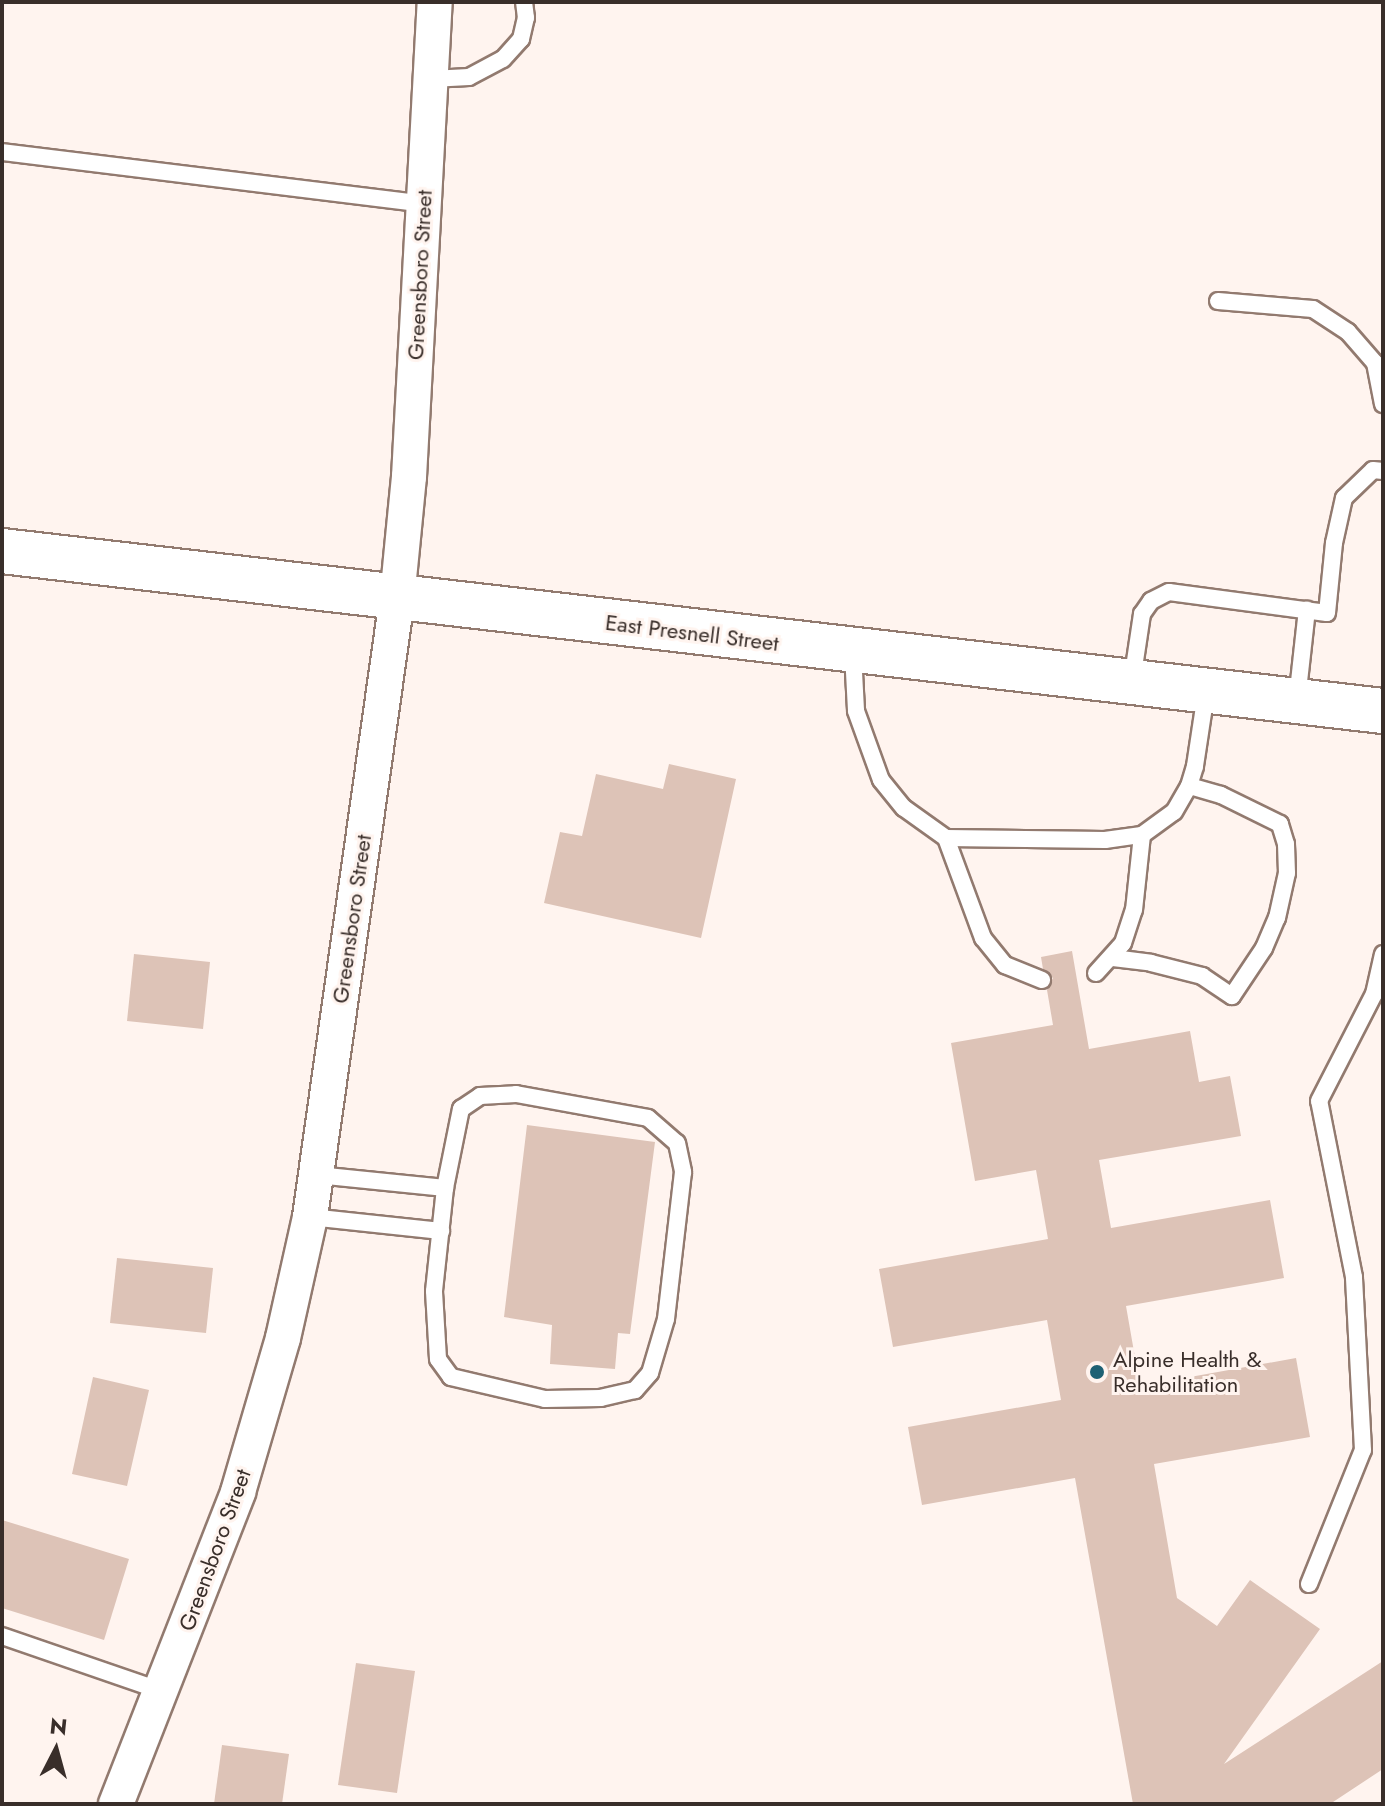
<!DOCTYPE html>
<style>
body{margin:0}
#map{position:relative;width:1385px;height:1806px;overflow:hidden;background:#fff4ef;font-family:Jost,sans-serif}
div>[style]{position:absolute}
.building>*{inset:0;background:#ddc3b7}
.roads{filter:drop-shadow(2px 0 #927a6f) drop-shadow(-2px 0 #927a6f) drop-shadow(0 2px #927a6f) drop-shadow(0 -2px #927a6f)}
.service>*{height:16px;margin:-8px;padding:0 8px;transform-origin:8px;border-radius:8px;background:#fff}
.minor>*{height:34px;margin:-17px;padding:0 17px;transform-origin:17px;border-radius:17px;background:#fff}
.secondary>*{height:44px;margin:-22px;padding:0 22px;transform-origin:22px;border-radius:22px;background:#fff}
.dots>*{width:22px;height:22px;translate:-50% -50%;box-sizing:border-box;border:4px solid #fff4ef;border-radius:50%}
span{translate:-50% -50%;white-space:nowrap;text-align:center;line-height:1.15;-webkit-text-stroke:6px #fff4ef;paint-order:stroke}
.street-label{font-size:22px;color:#392e2a}
.poi-label{font-size:22px;color:#392e2a}
.left{translate:0 -50%;text-align:left}
.frame{position:absolute;inset:0;border:4px solid #392e2a;pointer-events:none}
.north{position:absolute;left:16px;top:1710px;width:80px;height:80px;-webkit-text-stroke:6px #fff4ef;paint-order:stroke;rotate:6deg;font-size:22px;font-weight:700;line-height:32px;text-align:center;color:#392e2a}
.north::after{content:'';display:block;margin:auto;width:28px;height:36px;background:#392e2a;clip-path:polygon(50% 0,100% 100%,50% 72%,0 100%)}
</style>
<div id="map">
<div class="building">
<div style="clip-path:polygon(669px 764px,736px 779px,701px 938px,544px 903px,560px 832px,582px 836px,596px 774px,663px 789px)"></div>
<div style="clip-path:polygon(1072px 951px,1089px 1049px,1190px 1031px,1199px 1082px,1230px 1076px,1241px 1136px,1099px 1160px,1111px 1228px,1270px 1200px,1284px 1278px,1126px 1306px,1140px 1386px,1296px 1358px,1310px 1437px,1154px 1464px,1177px 1598px,1217px 1626px,1250px 1580px,1320px 1629px,1224px 1764px,1383px 1661px,1383px 1769px,1330px 1804px,1133px 1804px,1075px 1478px,922px 1505px,908px 1427px,1061px 1400px,1047px 1320px,893px 1347px,879px 1269px,1048px 1239px,1036px 1170px,975px 1181px,951px 1043px,1053px 1025px,1047px 990px,1053px 978px,1043px 969px,1041px 957px)"></div>
<div style="clip-path:polygon(134px 954px,210px 962px,203px 1029px,127px 1021px)"></div>
<div style="clip-path:polygon(527px 1125px,655px 1142px,630px 1334px,618px 1333px,615px 1369px,550px 1364px,552px 1325px,504px 1317px)"></div>
<div style="clip-path:polygon(117px 1258px,213px 1268px,206px 1333px,110px 1323px)"></div>
<div style="clip-path:polygon(93px 1377px,149px 1390px,127px 1486px,72px 1474px)"></div>
<div style="clip-path:polygon(2px 1520px,129px 1559px,104px 1640px,2px 1608px)"></div>
<div style="clip-path:polygon(356px 1663px,415px 1671px,397px 1793px,338px 1785px)"></div>
<div style="clip-path:polygon(222px 1745px,289px 1754px,282px 1804px,214px 1804px)"></div>
</div>
<div class="roads">
<div class="service">
<div style="left:431px;top:79px;width:38px;rotate:-3deg"></div>
<div style="left:469px;top:77px;width:38px;rotate:-28deg"></div>
<div style="left:503px;top:59px;width:27px;rotate:-48deg"></div>
<div style="left:521px;top:39px;width:22px;rotate:-77deg"></div>
<div style="left:526px;top:18px;width:16px;rotate:-97deg"></div>
<div style="left:2px;top:152px;width:425px;rotate:7deg"></div>
<div style="left:1218px;top:301px;width:95px;rotate:4.8deg"></div>
<div style="left:1313px;top:309px;width:42px;rotate:33.3deg"></div>
<div style="left:1348px;top:332px;width:41px;rotate:48.9deg"></div>
<div style="left:1375px;top:363px;width:42px;rotate:79deg"></div>
<div style="left:853px;top:653px;width:58px;rotate:87deg"></div>
<div style="left:856px;top:711px;width:73px;rotate:70.1deg"></div>
<div style="left:881px;top:780px;width:36px;rotate:51deg"></div>
<div style="left:904px;top:808px;width:52px;rotate:35.5deg"></div>
<div style="left:946px;top:838px;width:159px;rotate:0.7deg"></div>
<div style="left:1105px;top:840px;width:37px;rotate:-8deg"></div>
<div style="left:1142px;top:835px;width:39px;rotate:-36deg"></div>
<div style="left:1174px;top:812px;width:30px;rotate:-60deg"></div>
<div style="left:1189px;top:786px;width:21px;rotate:-73deg"></div>
<div style="left:1195px;top:766px;width:74px;rotate:-81.4deg"></div>
<div style="left:1132px;top:681px;width:68px;rotate:-81.5deg"></div>
<div style="left:1142px;top:614px;width:16px;rotate:-55deg"></div>
<div style="left:1151px;top:601px;width:20px;rotate:-27deg"></div>
<div style="left:1169px;top:592px;width:159px;rotate:7.6deg"></div>
<div style="left:1327px;top:613px;width:70px;rotate:-84.3deg"></div>
<div style="left:1334px;top:543px;width:46px;rotate:-77.5deg"></div>
<div style="left:1344px;top:498px;width:40px;rotate:-44deg"></div>
<div style="left:1373px;top:470px;width:10px;rotate:6deg"></div>
<div style="left:1297px;top:700px;width:91px;rotate:-83.7deg"></div>
<div style="left:946px;top:838px;width:107px;rotate:69.7deg"></div>
<div style="left:983px;top:938px;width:35px;rotate:51deg"></div>
<div style="left:1005px;top:965px;width:40px;rotate:22deg"></div>
<div style="left:1113px;top:958px;width:38px;rotate:7deg"></div>
<div style="left:1151px;top:963px;width:53px;rotate:14.3deg"></div>
<div style="left:1202px;top:976px;width:36px;rotate:34deg"></div>
<div style="left:1232px;top:996px;width:58px;rotate:-56.3deg"></div>
<div style="left:1264px;top:948px;width:33px;rotate:-67deg"></div>
<div style="left:1277px;top:918px;width:46px;rotate:-77.5deg"></div>
<div style="left:1287px;top:873px;width:29px;rotate:-92deg"></div>
<div style="left:1286px;top:844px;width:21px;rotate:-107deg"></div>
<div style="left:1280px;top:824px;width:66px;rotate:-153.8deg"></div>
<div style="left:1221px;top:795px;width:33px;rotate:-164deg"></div>
<div style="left:1096px;top:973px;width:40px;rotate:-48deg"></div>
<div style="left:1123px;top:943px;width:35px;rotate:-72deg"></div>
<div style="left:1134px;top:910px;width:75px;rotate:-83.9deg"></div>
<div style="left:516px;top:1094px;width:134px;rotate:10.3deg"></div>
<div style="left:648px;top:1118px;width:38px;rotate:41deg"></div>
<div style="left:677px;top:1143px;width:30px;rotate:78deg"></div>
<div style="left:683px;top:1172px;width:148px;rotate:96.6deg"></div>
<div style="left:666px;top:1319px;width:56px;rotate:106.5deg"></div>
<div style="left:650px;top:1373px;width:23px;rotate:131deg"></div>
<div style="left:635px;top:1390px;width:35px;rotate:167deg"></div>
<div style="left:601px;top:1398px;width:56px;rotate:179deg"></div>
<div style="left:545px;top:1399px;width:97px;rotate:-166.8deg"></div>
<div style="left:451px;top:1377px;width:22px;rotate:-126deg"></div>
<div style="left:438px;top:1359px;width:68px;rotate:-93.4deg"></div>
<div style="left:434px;top:1291px;width:104px;rotate:-83.9deg"></div>
<div style="left:445px;top:1188px;width:81px;rotate:-78.6deg"></div>
<div style="left:461px;top:1109px;width:23px;rotate:-34deg"></div>
<div style="left:480px;top:1096px;width:36px;rotate:-3deg"></div>
<div style="left:317px;top:1175px;width:129px;rotate:5.8deg"></div>
<div style="left:310px;top:1217px;width:132px;rotate:6.1deg"></div>
<div style="left:1309px;top:1584px;width:144px;rotate:-68.1deg"></div>
<div style="left:1363px;top:1450px;width:173px;rotate:-93deg"></div>
<div style="left:1354px;top:1277px;width:179px;rotate:-101.2deg"></div>
<div style="left:1319px;top:1101px;width:120px;rotate:-62.8deg"></div>
<div style="left:1374px;top:994px;width:41px;rotate:-77.3deg"></div>
<div style="left:2px;top:1636px;width:169px;rotate:19deg"></div>
</div>
<div class="minor">
<div style="left:116px;top:1804px;width:335px;rotate:-68.6deg"></div>
<div style="left:238px;top:1492px;width:160px;rotate:-73.7deg"></div>
<div style="left:283px;top:1338px;width:124px;rotate:-77.4deg"></div>
<div style="left:310px;top:1217px;width:624px;rotate:-81.99deg"></div>
<div style="left:397px;top:599px;width:123px;rotate:-84.4deg"></div>
<div style="left:409px;top:477px;width:476px;rotate:-86.9deg"></div>
</div>
<div class="secondary">
<div style="left:2px;top:551px;width:1390px;rotate:6.61deg"></div>
</div>
</div>
<div class="dots">
<div style="left:1097px;top:1372px;background:#1e6174"></div>
</div>
<div class="street-label">
<span style="left:420px;top:275px;rotate:-87deg">Greensboro Street</span>
<span style="left:692px;top:633px;rotate:7deg">East Presnell Street</span>
<span style="left:352px;top:919px;rotate:-82deg">Greensboro Street</span>
<span style="left:215px;top:1550px;rotate:-70deg">Greensboro Street</span>
</div>
<div class="poi-label">
<span class="left" style="left:1113px;top:1372px">Alpine Health &amp;<br>Rehabilitation</span>
</div>
<div class="frame"></div>
<div class="north">N</div>
</div>
